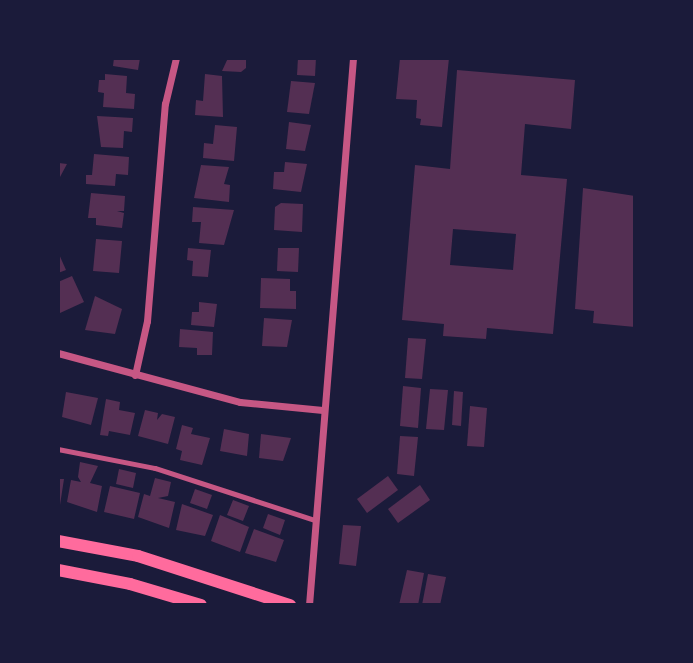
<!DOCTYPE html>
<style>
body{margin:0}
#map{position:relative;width:693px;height:663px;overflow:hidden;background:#1b1b3a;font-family:Spectral,serif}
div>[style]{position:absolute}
.building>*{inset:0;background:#542f53}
.service>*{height:4.5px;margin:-2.25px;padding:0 2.25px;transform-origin:2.25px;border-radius:2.25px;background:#c65784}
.minor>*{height:7px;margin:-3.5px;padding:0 3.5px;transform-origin:3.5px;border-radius:3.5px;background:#c65784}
.secondary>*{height:12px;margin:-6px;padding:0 6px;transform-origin:6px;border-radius:6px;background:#ff6b9d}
span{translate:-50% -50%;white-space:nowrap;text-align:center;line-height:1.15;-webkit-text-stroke:5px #1b1b3a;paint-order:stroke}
.frame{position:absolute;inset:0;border:60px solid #1b1b3a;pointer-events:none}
</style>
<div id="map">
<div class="building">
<div style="clip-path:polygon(114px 58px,140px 58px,138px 70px,113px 66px)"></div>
<div style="clip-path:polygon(228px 58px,246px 58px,246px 68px,241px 72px,222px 71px)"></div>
<div style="clip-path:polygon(298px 58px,316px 58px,315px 76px,297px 75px)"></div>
<div style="clip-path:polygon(400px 58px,449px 58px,442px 127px,420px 125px,421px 119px,416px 118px,417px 100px,396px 99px)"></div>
<div style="clip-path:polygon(evenodd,457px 70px,575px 80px,571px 129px,525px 124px,521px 175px,567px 179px,553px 334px,487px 328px,486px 339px,443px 336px,444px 324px,402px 320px,415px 165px,450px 169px,457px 70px,453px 229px,516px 234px,513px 270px,450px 265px,453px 229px)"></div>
<div style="clip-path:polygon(105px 74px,127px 76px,126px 93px,135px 94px,134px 109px,103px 107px,104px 93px,98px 92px,99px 80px,105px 80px)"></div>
<div style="clip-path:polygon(205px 74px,222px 76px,223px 117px,195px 115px,196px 100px,203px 101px)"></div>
<div style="clip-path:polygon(291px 81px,315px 83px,309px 114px,287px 112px)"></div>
<div style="clip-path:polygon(97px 116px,133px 118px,132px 132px,124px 131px,123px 148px,101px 147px)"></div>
<div style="clip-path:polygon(289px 122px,311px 125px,305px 151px,286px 149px)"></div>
<div style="clip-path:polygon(215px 125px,237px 127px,234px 161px,203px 158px,204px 143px,213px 144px)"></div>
<div style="clip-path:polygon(94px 154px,129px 157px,128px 175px,116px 174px,115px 186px,86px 184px,86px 175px,92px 175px)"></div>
<div style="clip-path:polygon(285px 162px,307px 164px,301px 192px,273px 189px,274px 172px,284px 172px)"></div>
<div style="clip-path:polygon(59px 163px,67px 164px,60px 177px,58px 177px)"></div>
<div style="clip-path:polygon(201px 165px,229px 167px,224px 184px,230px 185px,229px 202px,194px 198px)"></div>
<div style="clip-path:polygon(583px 188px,635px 196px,635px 327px,593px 323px,594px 311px,575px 309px)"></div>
<div style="clip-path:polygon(91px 193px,125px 196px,124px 211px,117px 211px,124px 213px,122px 228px,96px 225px,96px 218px,88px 218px)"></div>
<div style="clip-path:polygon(281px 203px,303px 204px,302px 232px,274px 230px,275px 207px)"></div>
<div style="clip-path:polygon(193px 207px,234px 210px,224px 245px,199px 243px,201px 222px,192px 222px)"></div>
<div style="clip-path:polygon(96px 239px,122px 241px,119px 273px,93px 271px)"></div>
<div style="clip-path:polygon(188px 248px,211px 250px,208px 277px,192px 276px,193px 261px,187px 260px)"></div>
<div style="clip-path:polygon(278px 248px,299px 248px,298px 272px,277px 271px)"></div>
<div style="clip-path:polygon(58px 252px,66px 270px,58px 273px)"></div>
<div style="clip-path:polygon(72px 276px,84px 302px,60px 313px,58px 282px)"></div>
<div style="clip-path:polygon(261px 278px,290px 279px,290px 291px,296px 291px,296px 309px,260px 308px)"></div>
<div style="clip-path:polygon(95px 296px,122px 309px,115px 334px,85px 330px)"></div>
<div style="clip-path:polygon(199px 302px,217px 304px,214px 327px,191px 325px,192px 312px,199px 312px)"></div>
<div style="clip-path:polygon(264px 318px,292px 320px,287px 347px,262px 346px)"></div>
<div style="clip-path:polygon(180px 329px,213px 332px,212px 355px,197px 355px,197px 348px,179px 347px)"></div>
<div style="clip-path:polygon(408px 338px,426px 339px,422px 379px,405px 378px)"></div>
<div style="clip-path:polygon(403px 386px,421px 388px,418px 428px,400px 426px)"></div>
<div style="clip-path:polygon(430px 389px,448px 390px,444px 430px,426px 429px)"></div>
<div style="clip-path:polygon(454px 391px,463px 392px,461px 426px,452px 425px)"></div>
<div style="clip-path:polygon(66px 392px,98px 398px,91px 425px,62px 417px)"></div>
<div style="clip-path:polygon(106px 399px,120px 402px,119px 410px,135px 413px,130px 435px,109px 431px,108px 436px,100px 435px)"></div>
<div style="clip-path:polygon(470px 406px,487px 408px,484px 447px,467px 446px)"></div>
<div style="clip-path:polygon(145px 410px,158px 413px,157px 420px,162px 414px,175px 417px,168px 444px,138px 436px)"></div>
<div style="clip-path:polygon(182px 425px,193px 428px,191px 434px,210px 438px,202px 465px,180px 460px,182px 451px,176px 449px)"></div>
<div style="clip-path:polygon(224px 429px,249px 434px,247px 456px,220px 451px)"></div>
<div style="clip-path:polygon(261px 434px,291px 438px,283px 461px,259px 458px)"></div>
<div style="clip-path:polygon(400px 436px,418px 437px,414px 476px,397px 474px)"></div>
<div style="clip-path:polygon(80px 462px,98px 466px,90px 483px,102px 486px,97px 512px,67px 502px,71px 480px,81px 482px,78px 477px)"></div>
<div style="clip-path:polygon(119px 469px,136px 473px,133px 488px,116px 484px)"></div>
<div style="clip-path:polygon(388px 476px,398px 490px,367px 513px,357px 499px)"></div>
<div style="clip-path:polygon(155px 478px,171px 482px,168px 496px,158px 498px,175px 502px,169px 528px,138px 517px,144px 494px,150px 496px)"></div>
<div style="clip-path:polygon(58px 479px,64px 479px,60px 505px,58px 505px)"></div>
<div style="clip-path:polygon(420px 485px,430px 500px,398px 523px,388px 509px)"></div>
<div style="clip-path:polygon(110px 486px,140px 493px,134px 519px,104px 512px)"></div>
<div style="clip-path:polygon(195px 489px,212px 495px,207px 509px,190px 503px)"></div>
<div style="clip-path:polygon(233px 500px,249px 506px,243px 521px,227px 515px)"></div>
<div style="clip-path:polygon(182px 504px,213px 515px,205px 536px,176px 530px)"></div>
<div style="clip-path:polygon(268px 514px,285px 520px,280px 535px,263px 528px)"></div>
<div style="clip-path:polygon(220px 515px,249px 527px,240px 552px,211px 541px)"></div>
<div style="clip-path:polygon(343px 525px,361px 526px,356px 566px,339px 564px)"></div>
<div style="clip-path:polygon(254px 529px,284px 540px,276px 562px,245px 553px)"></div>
<div style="clip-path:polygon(407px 570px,424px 573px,418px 605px,399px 605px)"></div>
<div style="clip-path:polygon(428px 574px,446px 577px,440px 605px,422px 605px)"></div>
</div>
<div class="service">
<div style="left:58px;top:449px;width:99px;rotate:11.1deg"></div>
<div style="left:155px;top:468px;width:168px;rotate:18deg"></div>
</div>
<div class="minor">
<div style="left:58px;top:353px;width:188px;rotate:15.1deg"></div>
<div style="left:240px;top:402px;width:83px;rotate:5.5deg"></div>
<div style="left:135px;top:375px;width:55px;rotate:-77.5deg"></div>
<div style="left:147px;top:321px;width:218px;rotate:-85.3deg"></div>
<div style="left:165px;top:104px;width:47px;rotate:-76.6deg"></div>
<div style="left:309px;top:605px;width:549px;rotate:-85.4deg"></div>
</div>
<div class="secondary">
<div style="left:58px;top:541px;width:81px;rotate:10.6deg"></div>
<div style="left:138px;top:556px;width:160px;rotate:17.9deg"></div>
<div style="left:58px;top:570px;width:73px;rotate:11deg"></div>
<div style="left:130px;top:584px;width:74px;rotate:16.5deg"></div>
</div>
<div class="frame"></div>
</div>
